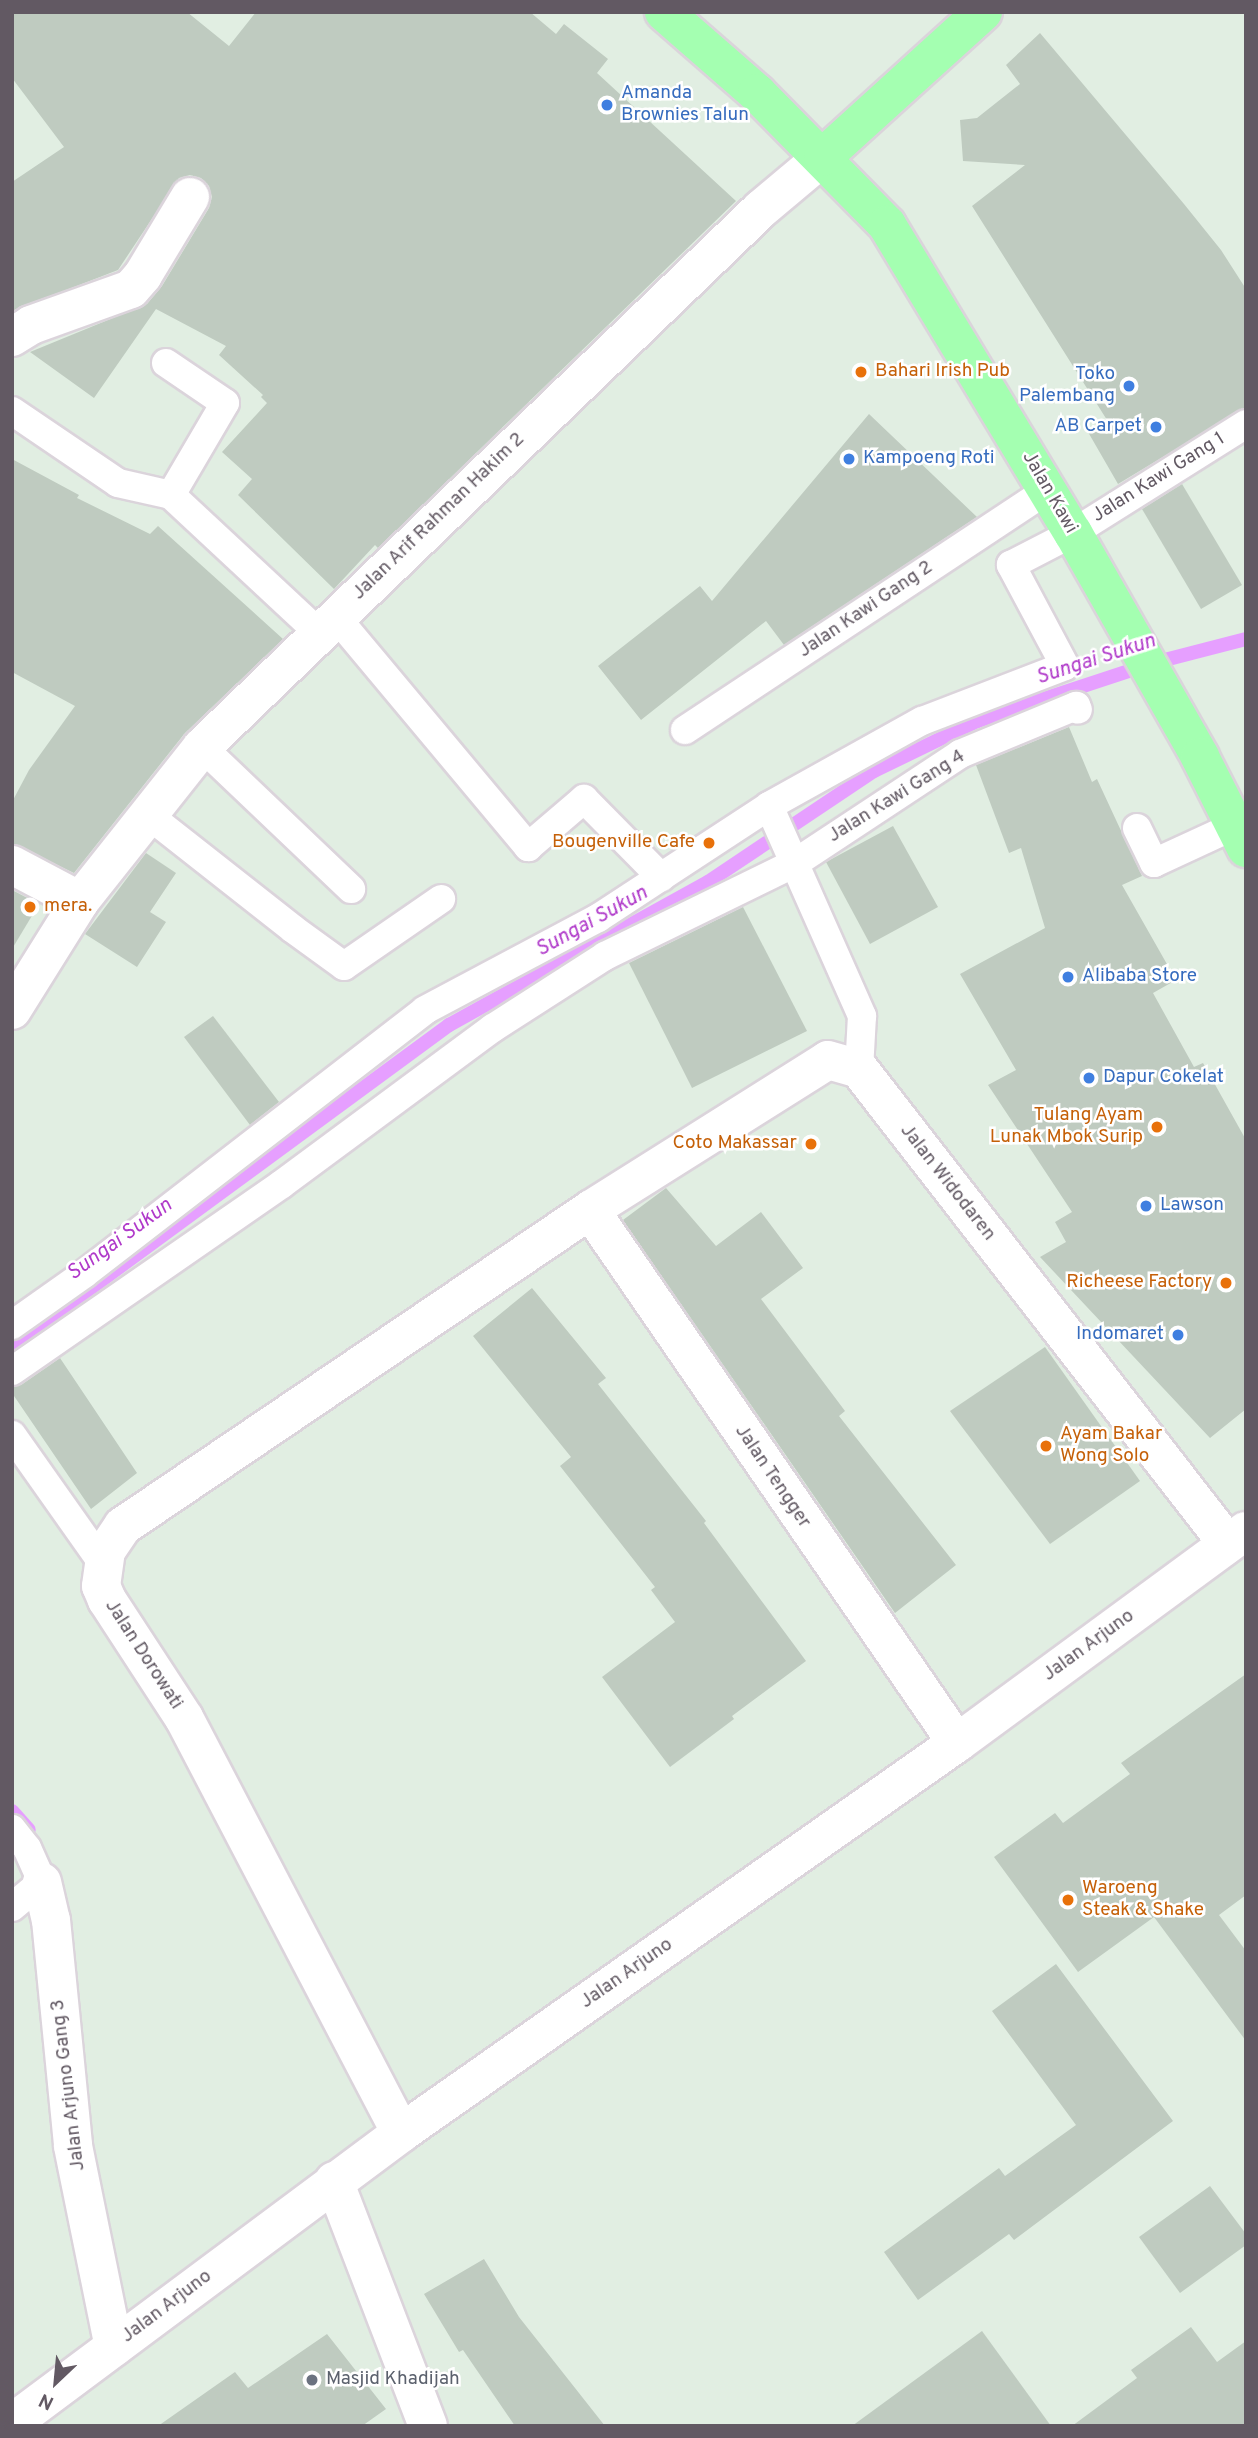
<!DOCTYPE html>
<style>
body{margin:0}
#map{position:relative;width:1258px;height:2438px;overflow:hidden;background:#e1eee2;font-family:Overpass,sans-serif}
div>[style]{position:absolute}
.stream>*{height:14px;margin:-7px;padding:0 7px;transform-origin:7px;border-radius:7px;background:#e69fff}
.building>*{inset:0;background:#bfcbc0}
.roads{filter:drop-shadow(2px 0 #dbd4db) drop-shadow(-2px 0 #dbd4db) drop-shadow(0 2px #dbd4db) drop-shadow(0 -2px #dbd4db)}
.service>*{height:28px;margin:-14px;padding:0 14px;transform-origin:14px;border-radius:14px;background:#fff}
.minor>*{height:38px;margin:-19px;padding:0 19px;transform-origin:19px;border-radius:19px;background:#fff}
.primary>*{height:38px;margin:-19px;padding:0 19px;transform-origin:19px;border-radius:19px;background:#a4ffb1}
.dots>*{width:19px;height:19px;translate:-50% -50%;box-sizing:border-box;border:4px solid #fff;border-radius:50%}
span{translate:-50% -50%;white-space:nowrap;text-align:center;line-height:1.15;-webkit-text-stroke:5px #fff;paint-order:stroke}
.shop-label{font-size:19px;color:#366cbe}
.left{translate:0 -50%;text-align:left}
.right{translate:-100% -50%;text-align:right}
.food-label{font-size:19px;color:#c56008}
.street-label{font-size:19px;color:#625963}
.worship-label{font-size:19px;color:#5b616d}
.water-label{font-size:21px;color:#b03aca;font-style:italic}
.frame{position:absolute;inset:0;border:14px solid #625963;pointer-events:none}
.north{position:absolute;left:21px;top:2347px;width:70px;height:70px;-webkit-text-stroke:5px #fff;paint-order:stroke;rotate:206deg;font-size:19px;font-weight:700;line-height:28px;text-align:center;color:#625963}
.north::after{content:'';display:block;margin:auto;width:24px;height:32px;background:#625963;clip-path:polygon(50% 0,100% 100%,50% 72%,0 100%)}
</style>
<div id="map">
<div class="stream">
<div style="left:12px;top:1346px;width:542px;rotate:-36.3deg"></div>
<div style="left:449px;top:1025px;width:296px;rotate:-28.9deg"></div>
<div style="left:708px;top:882px;width:200px;rotate:-33.8deg"></div>
<div style="left:874px;top:771px;width:114px;rotate:-25.9deg"></div>
<div style="left:977px;top:721px;width:185px;rotate:-18.2deg"></div>
<div style="left:1153px;top:663px;width:96px;rotate:-14.5deg"></div>
<div style="left:12px;top:1811px;width:25px;rotate:48deg"></div>
</div>
<div class="building">
<div style="clip-path:polygon(12px 12px,187px 12px,229px 46px,256px 12px,530px 12px,556px 34px,564px 24px,608px 59px,597px 73px,736px 201px,378px 548px,375px 545px,334px 589px,238px 495px,252px 479px,222px 452px,267px 403px,261px 397px,263px 395px,219px 355px,226px 346px,156px 309px,94px 398px,30px 352px,147px 304px,162px 286px,209px 208px,212px 197px,209px 186px,201px 178px,190px 175px,179px 178px,118px 270px,12px 311px,12px 182px,64px 147px,12px 78px)"></div>
<div style="clip-path:polygon(1040px 33px,1184px 204px,1221px 250px,1246px 289px,1246px 407px,1118px 484px,1088px 432px,1107px 420px,972px 206px,1025px 165px,963px 161px,960px 120px,977px 118px,1020px 84px,1006px 65px)"></div>
<div style="clip-path:polygon(869px 414px,977px 517px,784px 645px,766px 621px,641px 720px,598px 666px,700px 586px,712px 601px)"></div>
<div style="clip-path:polygon(12px 459px,79px 495px,77px 498px,150px 534px,158px 526px,283px 639px,185px 733px,74px 873px,12px 843px,12px 802px,29px 770px,75px 706px,12px 672px)"></div>
<div style="clip-path:polygon(1182px 484px,1242px 585px,1201px 609px,1142px 509px)"></div>
<div style="clip-path:polygon(1069px 727px,1092px 782px,1097px 779px,1142px 876px,1122px 885px,1176px 980px,1153px 993px,1194px 1067px,1203px 1063px,1246px 1140px,1246px 1409px,1210px 1438px,1040px 1257px,1066px 1242px,1055px 1222px,1072px 1212px,988px 1085px,1016px 1070px,960px 974px,1045px 928px,1021px 848px,1009px 853px,976px 765px)"></div>
<div style="clip-path:polygon(893px 826px,938px 907px,870px 944px,826px 862px)"></div>
<div style="clip-path:polygon(146px 853px,176px 873px,150px 912px,166px 922px,137px 967px,85px 934px)"></div>
<div style="clip-path:polygon(12px 890px,39px 904px,12px 949px)"></div>
<div style="clip-path:polygon(743px 907px,807px 1031px,692px 1088px,629px 963px)"></div>
<div style="clip-path:polygon(213px 1016px,279px 1102px,250px 1125px,184px 1037px)"></div>
<div style="clip-path:polygon(666px 1188px,716px 1246px,761px 1212px,803px 1268px,761px 1299px,845px 1411px,839px 1416px,956px 1565px,895px 1613px,623px 1220px)"></div>
<div style="clip-path:polygon(532px 1288px,606px 1378px,598px 1384px,706px 1521px,704px 1523px,806px 1661px,732px 1716px,734px 1719px,670px 1767px,602px 1677px,675px 1622px,651px 1590px,655px 1587px,560px 1466px,571px 1457px,473px 1336px)"></div>
<div style="clip-path:polygon(1045px 1347px,1140px 1481px,1050px 1544px,950px 1411px)"></div>
<div style="clip-path:polygon(60px 1358px,137px 1473px,91px 1509px,12px 1393px,12px 1387px,21px 1385px)"></div>
<div style="clip-path:polygon(1246px 1674px,1246px 1895px,1219px 1915px,1246px 1951px,1246px 2041px,1154px 1917px,1078px 1972px,994px 1857px,1055px 1813px,1063px 1823px,1130px 1774px,1121px 1763px)"></div>
<div style="clip-path:polygon(1056px 1964px,1173px 2121px,1014px 2240px,1009px 2234px,918px 2300px,884px 2252px,999px 2168px,1005px 2176px,1076px 2125px,992px 2011px)"></div>
<div style="clip-path:polygon(1210px 2186px,1246px 2234px,1246px 2245px,1180px 2293px,1139px 2237px)"></div>
<div style="clip-path:polygon(484px 2259px,519px 2317px,605px 2426px,515px 2426px,463px 2350px,459px 2352px,424px 2294px)"></div>
<div style="clip-path:polygon(1191px 2327px,1217px 2362px,1246px 2341px,1246px 2426px,1072px 2426px,1137px 2378px,1131px 2370px)"></div>
<div style="clip-path:polygon(982px 2331px,1051px 2426px,852px 2426px)"></div>
<div style="clip-path:polygon(327px 2334px,386px 2409px,362px 2426px,158px 2426px,235px 2372px,248px 2388px)"></div>
</div>
<div class="roads">
<div class="service">
<div style="left:166px;top:363px;width:71px;rotate:34.1deg"></div>
<div style="left:225px;top:403px;width:107px;rotate:120.4deg"></div>
<div style="left:12px;top:411px;width:128px;rotate:34.2deg"></div>
<div style="left:118px;top:483px;width:54px;rotate:12.8deg"></div>
<div style="left:171px;top:495px;width:202px;rotate:43deg"></div>
<div style="left:336px;top:617px;width:300px;rotate:50.1deg"></div>
<div style="left:528px;top:847px;width:74px;rotate:-40.6deg"></div>
<div style="left:584px;top:799px;width:110px;rotate:45.4deg"></div>
<div style="left:685px;top:730px;width:435px;rotate:-33.5deg"></div>
<div style="left:202px;top:747px;width:206px;rotate:43.6deg"></div>
<div style="left:769px;top:806px;width:230px;rotate:66.1deg"></div>
<div style="left:862px;top:1016px;width:53px;rotate:93.2deg"></div>
<div style="left:147px;top:814px;width:186px;rotate:38.2deg"></div>
<div style="left:293px;top:929px;width:63px;rotate:36deg"></div>
<div style="left:344px;top:966px;width:118px;rotate:-34.6deg"></div>
<div style="left:1137px;top:828px;width:39px;rotate:64deg"></div>
<div style="left:1154px;top:863px;width:88px;rotate:-24.8deg"></div>
<div style="left:12px;top:1325px;width:88px;rotate:-35.3deg"></div>
<div style="left:84px;top:1274px;width:431px;rotate:-37.7deg"></div>
<div style="left:425px;top:1010px;width:196px;rotate:-28deg"></div>
<div style="left:598px;top:918px;width:204px;rotate:-33.2deg"></div>
<div style="left:769px;top:806px;width:175px;rotate:-29.1deg"></div>
<div style="left:922px;top:721px;width:153px;rotate:-21deg"></div>
<div style="left:1065px;top:666px;width:115px;rotate:-118.1deg"></div>
<div style="left:1011px;top:565px;width:70px;rotate:-27.3deg"></div>
<div style="left:1073px;top:533px;width:204px;rotate:-32.2deg"></div>
<div style="left:12px;top:1371px;width:328px;rotate:-34.7deg"></div>
<div style="left:282px;top:1184px;width:262px;rotate:-36.5deg"></div>
<div style="left:493px;top:1028px;width:133px;rotate:-32.7deg"></div>
<div style="left:605px;top:956px;width:212px;rotate:-26.1deg"></div>
<div style="left:795px;top:863px;width:198px;rotate:-33.4deg"></div>
<div style="left:960px;top:754px;width:126px;rotate:-22.5deg"></div>
<div style="left:1076px;top:706px;width:4px;rotate:63deg"></div>
<div style="left:12px;top:1435px;width:158px;rotate:54.8deg"></div>
<div style="left:12px;top:1829px;width:24px;rotate:52deg"></div>
<div style="left:27px;top:1848px;width:37px;rotate:66deg"></div>
<div style="left:42px;top:1882px;width:39px;rotate:140deg"></div>
</div>
<div class="minor">
<div style="left:12px;top:337px;width:22px;rotate:-32deg"></div>
<div style="left:31px;top:325px;width:106px;rotate:-19.8deg"></div>
<div style="left:131px;top:289px;width:18px;rotate:-49deg"></div>
<div style="left:143px;top:275px;width:91px;rotate:-58.9deg"></div>
<div style="left:12px;top:865px;width:77px;rotate:27.9deg"></div>
<div style="left:12px;top:1010px;width:128px;rotate:-58deg"></div>
<div style="left:80px;top:901px;width:196px;rotate:-51.6deg"></div>
<div style="left:202px;top:747px;width:776px;rotate:-43.9deg"></div>
<div style="left:761px;top:209px;width:81px;rotate:-40deg"></div>
<div style="left:590px;top:1210px;width:647px;rotate:55.45deg"></div>
<div style="left:42px;top:1882px;width:39px;rotate:77deg"></div>
<div style="left:51px;top:1920px;width:227px;rotate:84.4deg"></div>
<div style="left:73px;top:2146px;width:205px;rotate:78.5deg"></div>
<div style="left:401px;top:2133px;width:468px;rotate:-117.6deg"></div>
<div style="left:184px;top:1718px;width:141px;rotate:-123.1deg"></div>
<div style="left:107px;top:1600px;width:15px;rotate:-113deg"></div>
<div style="left:101px;top:1586px;width:35px;rotate:-82deg"></div>
<div style="left:106px;top:1551px;width:30px;rotate:-56deg"></div>
<div style="left:123px;top:1526px;width:564px;rotate:-34.08deg"></div>
<div style="left:590px;top:1210px;width:281px;rotate:-32.2deg"></div>
<div style="left:828px;top:1060px;width:32px;rotate:16deg"></div>
<div style="left:859px;top:1069px;width:601px;rotate:52.16deg"></div>
<div style="left:334px;top:2181px;width:262px;rotate:69deg"></div>
<div style="left:12px;top:2423px;width:485px;rotate:-36.7deg"></div>
<div style="left:401px;top:2133px;width:679px;rotate:-35.05deg"></div>
<div style="left:957px;top:1743px;width:358px;rotate:-36.3deg"></div>
</div>
<div class="primary">
<div style="left:664px;top:12px;width:123px;rotate:41.1deg"></div>
<div style="left:757px;top:93px;width:185px;rotate:45.4deg"></div>
<div style="left:887px;top:225px;width:360px;rotate:58.9deg"></div>
<div style="left:1073px;top:533px;width:257px;rotate:60.4deg"></div>
<div style="left:1200px;top:757px;width:102px;rotate:63.2deg"></div>
<div style="left:823px;top:157px;width:216px;rotate:-42.2deg"></div>
</div>
</div>
<div class="dots">
<div style="left:607px;top:105px;background:#3f7fe0"></div>
<div style="left:861px;top:372px;background:#e8710a"></div>
<div style="left:1129px;top:386px;background:#3f7fe0"></div>
<div style="left:1156px;top:427px;background:#3f7fe0"></div>
<div style="left:849px;top:459px;background:#3f7fe0"></div>
<div style="left:709px;top:843px;background:#e8710a"></div>
<div style="left:30px;top:907px;background:#e8710a"></div>
<div style="left:1068px;top:977px;background:#3f7fe0"></div>
<div style="left:1089px;top:1078px;background:#3f7fe0"></div>
<div style="left:1157px;top:1127px;background:#e8710a"></div>
<div style="left:811px;top:1144px;background:#e8710a"></div>
<div style="left:1146px;top:1206px;background:#3f7fe0"></div>
<div style="left:1226px;top:1283px;background:#e8710a"></div>
<div style="left:1178px;top:1335px;background:#3f7fe0"></div>
<div style="left:1046px;top:1446px;background:#e8710a"></div>
<div style="left:1068px;top:1900px;background:#e8710a"></div>
<div style="left:312px;top:2380px;background:#6b7280"></div>
</div>
<div class="shop-label">
<span class="left" style="left:621px;top:105px">Amanda<br>Brownies Talun</span>
<span class="right" style="left:1115px;top:386px">Toko<br>Palembang</span>
<span class="right" style="left:1142px;top:427px">AB Carpet</span>
<span class="left" style="left:863px;top:459px">Kampoeng Roti</span>
<span class="left" style="left:1082px;top:977px">Alibaba Store</span>
<span class="left" style="left:1103px;top:1078px">Dapur Cokelat</span>
<span class="left" style="left:1160px;top:1206px">Lawson</span>
<span class="right" style="left:1164px;top:1335px">Indomaret</span>
</div>
<div class="food-label">
<span class="left" style="left:875px;top:372px">Bahari Irish Pub</span>
<span class="right" style="left:695px;top:843px">Bougenville Cafe</span>
<span class="left" style="left:44px;top:907px">mera.</span>
<span class="right" style="left:1143px;top:1127px">Tulang Ayam<br>Lunak Mbok Surip</span>
<span class="right" style="left:797px;top:1144px">Coto Makassar</span>
<span class="right" style="left:1212px;top:1283px">Richeese Factory</span>
<span class="left" style="left:1060px;top:1446px">Ayam Bakar<br>Wong Solo</span>
<span class="left" style="left:1082px;top:1900px">Waroeng<br>Steak &amp; Shake</span>
</div>
<div class="street-label">
<span style="left:1159px;top:478px;rotate:-32deg">Jalan Kawi Gang 1</span>
<span style="left:1049px;top:493px;rotate:60deg">Jalan Kawi</span>
<span style="left:439px;top:517px;rotate:-44deg">Jalan Arif Rahman Hakim 2</span>
<span style="left:866px;top:610px;rotate:-34deg">Jalan Kawi Gang 2</span>
<span style="left:897px;top:797px;rotate:-32deg">Jalan Kawi Gang 4</span>
<span style="left:947px;top:1183px;rotate:52deg">Jalan Widodaren</span>
<span style="left:772px;top:1477px;rotate:56deg">Jalan Tengger</span>
<span style="left:1089px;top:1646px;rotate:-36deg">Jalan Arjuno</span>
<span style="left:143px;top:1655px;rotate:57deg">Jalan Dorowati</span>
<span style="left:627px;top:1974px;rotate:-35deg">Jalan Arjuno</span>
<span style="left:69px;top:2085px;rotate:-97deg">Jalan Arjuno Gang 3</span>
<span style="left:167px;top:2307px;rotate:-37deg">Jalan Arjuno</span>
</div>
<div class="worship-label">
<span class="left" style="left:326px;top:2380px">Masjid Khadijah</span>
</div>
<div class="water-label">
<span style="left:1096px;top:660px;rotate:-18deg">Sungai Sukun</span>
<span style="left:592px;top:922px;rotate:-29deg">Sungai Sukun</span>
<span style="left:120px;top:1240px;rotate:-36deg">Sungai Sukun</span>
</div>
<div class="frame"></div>
<div class="north">N</div>
</div>
